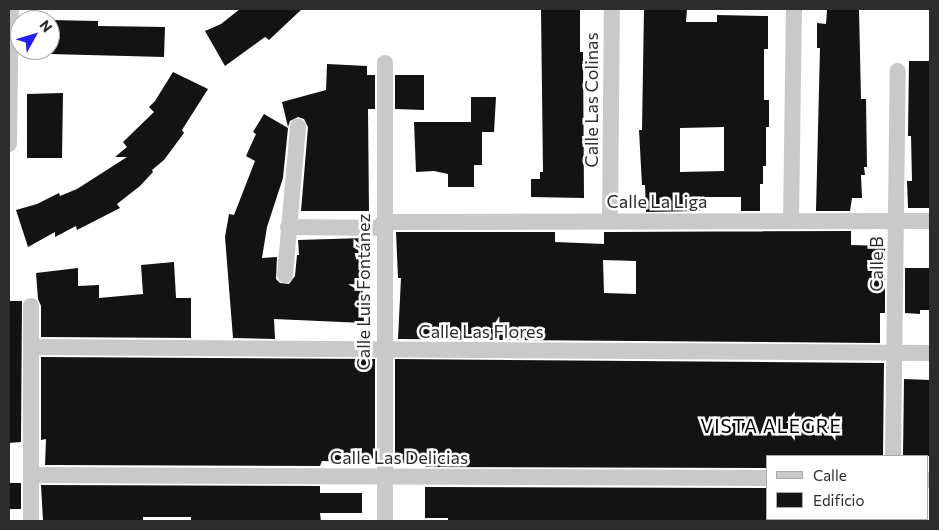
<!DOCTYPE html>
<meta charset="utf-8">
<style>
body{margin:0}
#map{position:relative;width:939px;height:530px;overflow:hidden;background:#fff;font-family:Commissioner,sans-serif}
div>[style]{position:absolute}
.building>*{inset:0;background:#131313}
.street>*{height:16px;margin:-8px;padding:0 8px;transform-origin:8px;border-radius:8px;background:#c9c9c9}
span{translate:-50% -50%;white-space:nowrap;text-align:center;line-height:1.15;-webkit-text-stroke:5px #fff;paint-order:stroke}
.street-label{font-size:18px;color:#2c2c2c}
.neighbourhood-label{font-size:19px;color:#000;letter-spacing:1px}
.frame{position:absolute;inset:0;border:10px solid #2c2c2c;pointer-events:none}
.legend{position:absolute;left:766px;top:455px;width:162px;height:65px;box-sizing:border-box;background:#fff;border:1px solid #ababab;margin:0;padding:6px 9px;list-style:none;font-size:15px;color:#2c2c2c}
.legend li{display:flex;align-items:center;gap:10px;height:25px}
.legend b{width:25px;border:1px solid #ababab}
.north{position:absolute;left:10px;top:10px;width:50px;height:50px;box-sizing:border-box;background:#fff;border:1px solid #ababab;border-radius:50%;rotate:51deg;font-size:14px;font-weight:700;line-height:20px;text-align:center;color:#2c2c2c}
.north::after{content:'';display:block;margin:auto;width:18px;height:22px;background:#251ff2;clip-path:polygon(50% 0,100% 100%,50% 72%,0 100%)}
</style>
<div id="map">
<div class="building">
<div style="clip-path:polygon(240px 9px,302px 9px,269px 40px,265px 37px,225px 66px,205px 31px,221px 24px)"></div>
<div style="clip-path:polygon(541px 9px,580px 9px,580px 52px,583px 52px,584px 198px,531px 197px,531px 179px,540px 179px,540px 172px,543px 172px)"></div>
<div style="clip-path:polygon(evenodd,644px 9px,687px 9px,686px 22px,717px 22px,717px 15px,768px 16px,768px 49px,764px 49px,764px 100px,769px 100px,769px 127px,766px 127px,766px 166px,763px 166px,763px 184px,760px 184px,760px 211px,741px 211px,741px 197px,700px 197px,700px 211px,646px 212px,645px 185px,642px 185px,639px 130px,642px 130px,644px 9px,724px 127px,724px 171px,680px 172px,680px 128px,724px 127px)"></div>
<div style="clip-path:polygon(827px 10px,859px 10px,861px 99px,866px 99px,867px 167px,864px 167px,865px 175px,861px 175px,862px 198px,852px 198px,850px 211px,816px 211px,820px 48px,817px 48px,817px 23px,826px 24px)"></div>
<div style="clip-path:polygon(50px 20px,98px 21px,98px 26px,165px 27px,164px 57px,50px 54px)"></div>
<div style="clip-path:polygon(909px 61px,930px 61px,930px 208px,908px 208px,907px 181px,912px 181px,911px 136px,908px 136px)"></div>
<div style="clip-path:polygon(327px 64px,367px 66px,367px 75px,375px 75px,375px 109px,368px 109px,369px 211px,301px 211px,308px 127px,304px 119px,298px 117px,290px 121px,288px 127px,282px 102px,326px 90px)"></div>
<div style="clip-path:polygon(173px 72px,208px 89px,182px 130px,184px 133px,164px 160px,152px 170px,153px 172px,140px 186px,117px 204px,120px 208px,77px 230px,76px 226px,55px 237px,55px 232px,28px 247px,16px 210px,37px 204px,59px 193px,60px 196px,77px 189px,127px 157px,115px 157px,127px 147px,123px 142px,154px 112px,149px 107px,155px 101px)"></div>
<div style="clip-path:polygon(395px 75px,424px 75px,424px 110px,395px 109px)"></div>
<div style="clip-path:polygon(63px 93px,62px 158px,27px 158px,27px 94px)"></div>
<div style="clip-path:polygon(471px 97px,496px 97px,494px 132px,482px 132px,482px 165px,474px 165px,474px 187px,448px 187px,448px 174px,434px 171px,416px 172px,414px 122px,471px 122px)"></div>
<div style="clip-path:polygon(264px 114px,288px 128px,283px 178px,267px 227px,262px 258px,277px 257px,276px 279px,280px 283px,289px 284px,295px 276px,297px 255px,299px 255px,298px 240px,364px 238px,367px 278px,362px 278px,364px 323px,274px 319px,275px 339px,233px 338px,225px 237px,229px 214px,234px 215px,255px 161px,246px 156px,256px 134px,253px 132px)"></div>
<div style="clip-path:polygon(evenodd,851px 231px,851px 245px,885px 246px,885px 313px,880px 313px,880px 343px,398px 339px,401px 278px,398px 278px,396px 232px,555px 232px,555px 242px,604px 244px,604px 232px,612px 232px,851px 231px,603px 260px,636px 261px,636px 294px,604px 293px,603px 260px)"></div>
<div style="clip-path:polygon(174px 262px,176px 298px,191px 298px,191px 338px,41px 337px,41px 306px,38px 299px,36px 273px,78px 268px,78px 286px,99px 285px,99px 298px,143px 294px,141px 265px)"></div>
<div style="clip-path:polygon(905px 268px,930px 268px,930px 310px,920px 310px,920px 314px,905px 313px)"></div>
<div style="clip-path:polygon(9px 301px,22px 301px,21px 442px,9px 443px)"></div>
<div style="clip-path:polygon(41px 357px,375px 359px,375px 459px,368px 458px,368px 462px,322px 461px,320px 466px,45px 465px,46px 439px,41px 440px)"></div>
<div style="clip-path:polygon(395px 359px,884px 363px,883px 456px,768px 456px,768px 468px,426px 467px,426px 462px,399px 463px,395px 460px)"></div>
<div style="clip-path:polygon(904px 379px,930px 380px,930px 456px,903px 456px)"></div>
<div style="clip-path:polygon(9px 483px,21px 483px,21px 509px,9px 509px)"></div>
<div style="clip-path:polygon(41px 485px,320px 486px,320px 493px,362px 493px,362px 513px,320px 513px,321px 521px,191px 521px,191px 517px,143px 517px,143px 521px,43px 521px)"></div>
<div style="clip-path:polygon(425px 487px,768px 488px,768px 521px,448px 521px,448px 518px,425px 518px)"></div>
</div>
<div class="street">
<div style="left:385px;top:63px;width:458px;rotate:90deg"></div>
<div style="left:9px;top:144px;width:135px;rotate:-89.2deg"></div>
<div style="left:610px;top:221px;width:212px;rotate:-89.5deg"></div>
<div style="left:791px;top:221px;width:212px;rotate:-89.2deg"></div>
<div style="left:383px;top:222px;width:547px;rotate:-0.1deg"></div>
<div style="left:288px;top:227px;width:95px;rotate:0.6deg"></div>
<div style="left:285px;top:275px;width:149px;rotate:-85deg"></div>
<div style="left:31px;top:347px;width:899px;rotate:0.38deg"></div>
<div style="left:893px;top:456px;width:385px;rotate:-89.3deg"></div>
<div style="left:31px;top:475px;width:737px;rotate:0.23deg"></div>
<div style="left:928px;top:480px;width:2px"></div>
<div style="left:31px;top:521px;width:215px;rotate:-90deg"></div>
<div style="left:891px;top:521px;width:2px;rotate:-90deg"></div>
</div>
<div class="street-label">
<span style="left:591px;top:100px;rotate:-90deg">Calle Las Colinas</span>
<span style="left:657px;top:201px">Calle La Liga</span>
<span style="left:876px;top:264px;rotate:-90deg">Calle B</span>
<span style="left:363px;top:292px;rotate:-90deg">Calle Luis Fontánez</span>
<span style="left:481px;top:331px">Calle Las Flores</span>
<span style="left:399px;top:457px">Calle Las Delicias</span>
</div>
<div class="neighbourhood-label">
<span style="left:771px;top:426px">VISTA ALEGRE</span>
</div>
<div class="frame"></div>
<ul class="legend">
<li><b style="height:6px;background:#c9c9c9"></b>Calle</li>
<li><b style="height:14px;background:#131313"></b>Edificio</li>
</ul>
<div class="north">N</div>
</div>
